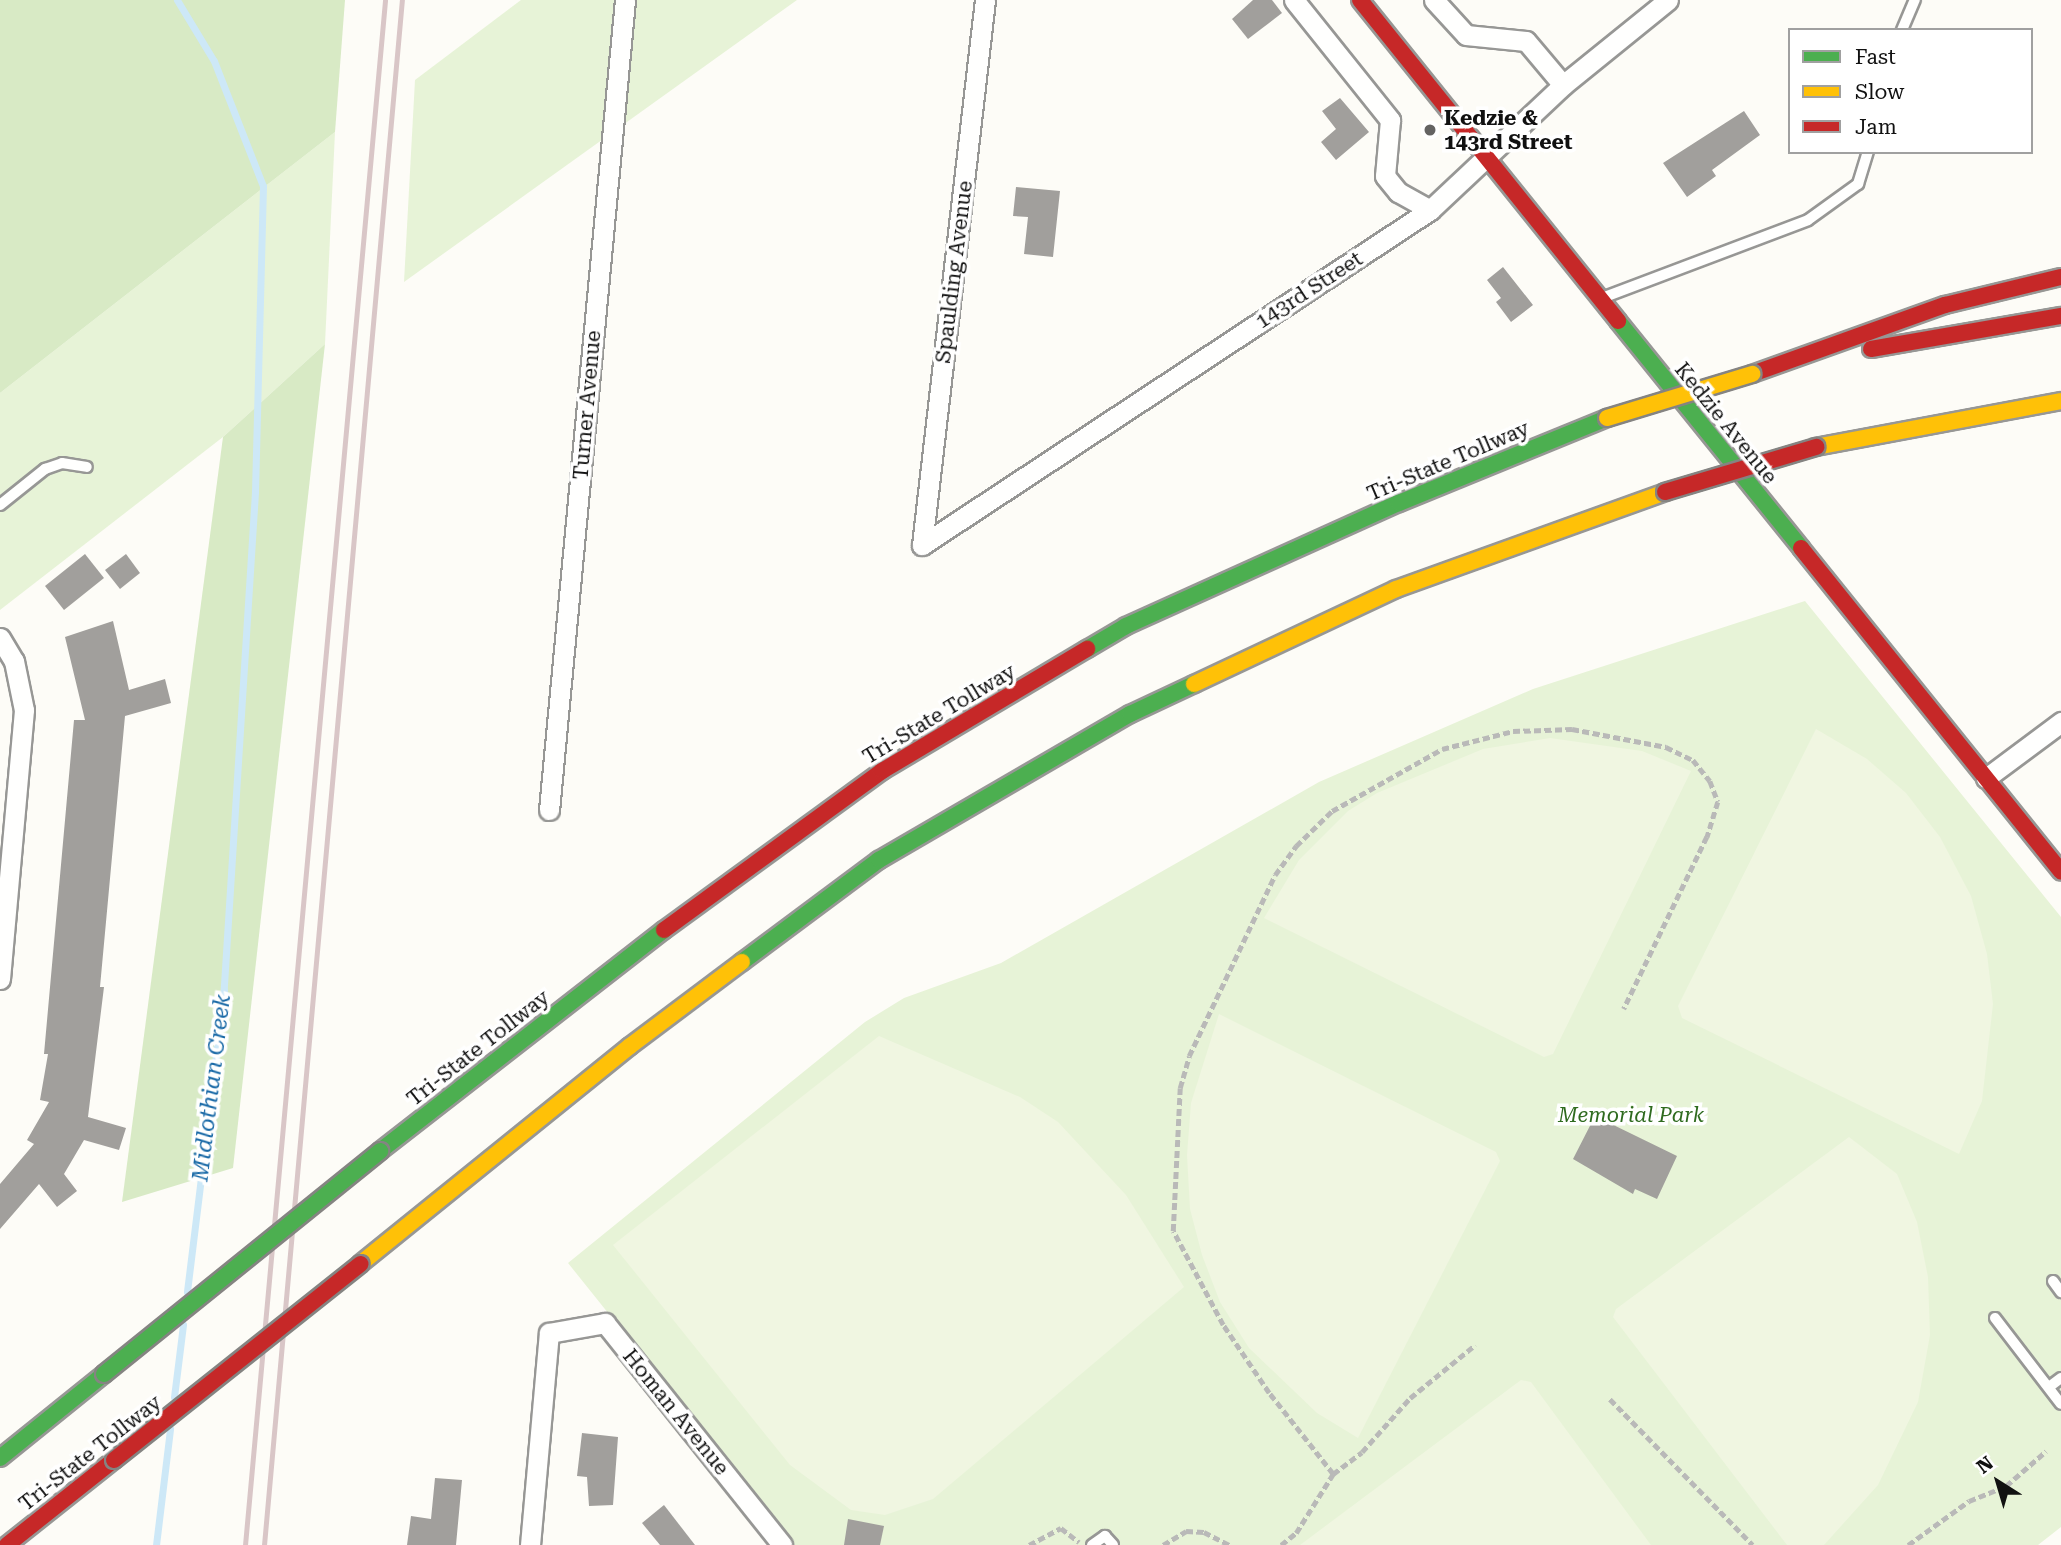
<!DOCTYPE html>
<style>
body{margin:0}
#map{position:relative;width:2061px;height:1545px;overflow:hidden;background:#fdfcf7;font-family:"Roboto Serif",serif}
div>[style]{position:absolute}
.green>*{inset:0;background:#e7f3d7}
.forest>*{inset:0;background:#d8eac5}
.pitch>*{inset:0;background:#f0f6e1}
.stream>*{height:7px;margin:-3.5px;padding:0 3.5px;transform-origin:3.5px;border-radius:3.5px;background:#cde8f7}
.building>*{inset:0;background:#a19f9c}
.path>*{height:4.5px;margin-top:-2.25px;transform-origin:0;background:repeating-linear-gradient(90deg,#b9b9b8 0 7px,transparent 0 10.5px)}
.roads{filter:drop-shadow(2px 0 #979795) drop-shadow(-2px 0 #979795) drop-shadow(0 2px #979795) drop-shadow(0 -2px #979795)}
.lane>*{height:10px;margin:-5px;padding:0 5px;transform-origin:5px;border-radius:5px;background:#fffffe}
.street>*{height:19px;margin:-9.5px;padding:0 9.5px;transform-origin:9.5px;border-radius:9.5px;background:#fffffe}
.fast>*{height:16px;margin:-8px;padding:0 8px;transform-origin:8px;border-radius:8px;background:#4caf50}
.slow>*{height:16px;margin:-8px;padding:0 8px;transform-origin:8px;border-radius:8px;background:#ffc107}
.jam>*{height:16px;margin:-8px;padding:0 8px;transform-origin:8px;border-radius:8px;background:#c62828}
.rail>*{height:5px;margin:-2.5px;padding:0 2.5px;transform-origin:2.5px;border-radius:2.5px;background:#d9c6c7}
.bridges{filter:drop-shadow(2px 0 #858482) drop-shadow(-2px 0 #858482) drop-shadow(0 2px #858482) drop-shadow(0 -2px #858482)}
.fast-bridge>*{height:16px;margin:-8px;padding:0 8px;transform-origin:8px;border-radius:8px;background:#4caf50}
.slow-bridge>*{height:16px;margin:-8px;padding:0 8px;transform-origin:8px;border-radius:8px;background:#ffc107}
.jam-bridge>*{height:16px;margin:-8px;padding:0 8px;transform-origin:8px;border-radius:8px;background:#c62828}
.dots>*{width:19px;height:19px;translate:-50% -50%;box-sizing:border-box;border:4px solid #fff;border-radius:50%}
span{translate:-50% -50%;white-space:nowrap;text-align:center;line-height:1.15;-webkit-text-stroke:7px #fff;paint-order:stroke}
.poi-label{font-size:21px;color:#111;font-weight:700}
.left{translate:0 -50%;text-align:left}
.street-label{font-size:21px;color:#111}
.park-label{font-size:21px;color:#2f6b1f;font-style:italic}
.water-label{font-size:23px;color:#1768a6;font-style:italic}
.legend{position:absolute;left:1788px;top:28px;width:245px;height:126px;box-sizing:border-box;background:#fff;border:2px solid #a0a0a0;margin:0;padding:9px 12px;list-style:none;font-size:21px;color:#111}
.legend li{display:flex;align-items:center;gap:14px;height:35px}
.legend b{width:35px;border:2px solid #a0a0a0}
.north{position:absolute;left:1963px;top:1447px;width:70px;height:70px;-webkit-text-stroke:5px #fff;paint-order:stroke;rotate:323deg;font-size:19px;font-weight:700;line-height:28px;text-align:center;color:#111}
.north::after{content:'';display:block;margin:auto;width:24px;height:32px;background:#111;clip-path:polygon(50% 0,100% 100%,50% 72%,0 100%)}
</style>
<div id="map">
<div class="green">
<div style="clip-path:polygon(521px 0,797px 0,404px 282px,415px 80px)"></div>
<div style="clip-path:polygon(335px 132px,325px 344px,223px 437px,0 610px,0 393px)"></div>
<div style="clip-path:polygon(1805px 601px,2061px 917px,2061px 1527px,2038px 1545px,794px 1545px,568px 1263px,865px 1022px,904px 998px,1001px 963px,1319px 782px,1533px 689px)"></div>
</div>
<div class="forest">
<div style="clip-path:polygon(0 0,345px 0,335px 132px,0 393px)"></div>
<div style="clip-path:polygon(325px 344px,233px 1168px,122px 1202px,223px 437px)"></div>
</div>
<div class="pitch">
<div style="clip-path:polygon(1816px 729px,1867px 759px,1906px 793px,1940px 837px,1971px 896px,1987px 954px,1993px 1004px,1982px 1101px,1959px 1154px,1682px 1018px,1678px 1006px)"></div>
<div style="clip-path:polygon(1550px 738px,1642px 751px,1691px 771px,1553px 1054px,1544px 1057px,1264px 918px,1299px 860px,1348px 811px,1377px 793px,1483px 749px)"></div>
<div style="clip-path:polygon(1219px 1014px,1496px 1152px,1500px 1161px,1358px 1438px,1317px 1413px,1249px 1348px,1220px 1302px,1202px 1255px,1190px 1209px,1187px 1155px,1191px 1103px)"></div>
<div style="clip-path:polygon(879px 1036px,1020px 1097px,1058px 1122px,1126px 1195px,1184px 1287px,933px 1499px,885px 1515px,851px 1510px,790px 1465px,613px 1245px)"></div>
<div style="clip-path:polygon(1849px 1137px,1897px 1174px,1917px 1222px,1928px 1277px,1930px 1335px,1918px 1402px,1878px 1485px,1824px 1545px,1787px 1545px,1613px 1317px,1616px 1309px)"></div>
<div style="clip-path:polygon(1521px 1380px,1531px 1382px,1651px 1545px,1300px 1545px)"></div>
</div>
<div class="stream">
<div style="left:177px;top:0;width:71px;rotate:58.8deg"></div>
<div style="left:214px;top:61px;width:134px;rotate:68.6deg"></div>
<div style="left:263px;top:186px;width:306px;rotate:91.5deg"></div>
<div style="left:255px;top:492px;width:499px;rotate:93.6deg"></div>
<div style="left:224px;top:990px;width:304px;rotate:97deg"></div>
<div style="left:174px;top:1397px;width:73px;rotate:-82.9deg"></div>
<div style="left:156px;top:1545px;width:117px;rotate:-83.1deg"></div>
</div>
<div class="building">
<div style="clip-path:polygon(1253px 0,1272px 0,1282px 13px,1248px 39px,1232px 19px)"></div>
<div style="clip-path:polygon(1340px 98px,1369px 132px,1336px 160px,1321px 142px,1336px 129px,1322px 111px)"></div>
<div style="clip-path:polygon(1744px 111px,1760px 135px,1712px 170px,1716px 176px,1687px 197px,1663px 163px)"></div>
<div style="clip-path:polygon(1016px 187px,1060px 191px,1053px 257px,1024px 254px,1028px 217px,1013px 216px)"></div>
<div style="clip-path:polygon(1503px 267px,1533px 305px,1511px 322px,1496px 302px,1501px 298px,1487px 280px)"></div>
<div style="clip-path:polygon(85px 554px,104px 578px,64px 610px,45px 586px)"></div>
<div style="clip-path:polygon(126px 554px,140px 573px,120px 589px,105px 570px)"></div>
<div style="clip-path:polygon(113px 621px,129px 690px,165px 679px,171px 703px,125px 716px,100px 987px,104px 987px,88px 1117px,126px 1128px,119px 1150px,84px 1140px,64px 1174px,77px 1191px,57px 1207px,39px 1184px,0 1229px,0 1184px,34px 1144px,27px 1140px,49px 1102px,40px 1100px,48px 1054px,44px 1054px,74px 720px,85px 720px,65px 637px)"></div>
<div style="clip-path:polygon(1595px 1116px,1677px 1156px,1657px 1199px,1635px 1189px,1633px 1194px,1573px 1159px)"></div>
<div style="clip-path:polygon(582px 1433px,618px 1437px,613px 1505px,589px 1506px,587px 1477px,577px 1476px)"></div>
<div style="clip-path:polygon(435px 1478px,462px 1480px,456px 1545px,407px 1545px,411px 1516px,431px 1519px)"></div>
<div style="clip-path:polygon(664px 1505px,695px 1545px,660px 1545px,642px 1523px)"></div>
<div style="clip-path:polygon(848px 1519px,884px 1526px,880px 1545px,844px 1545px)"></div>
</div>
<div class="path">
<div style="left:1610px;top:1399px;width:204px;rotate:45.6deg"></div>
<div style="left:1333px;top:1474px;width:36px;rotate:-37deg"></div>
<div style="left:1362px;top:1452px;width:72px;rotate:-48.4deg"></div>
<div style="left:1410px;top:1398px;width:84px;rotate:-39.2deg"></div>
<div style="left:1029px;top:1545px;width:36px;rotate:-28deg"></div>
<div style="left:1061px;top:1528px;width:23px;rotate:38deg"></div>
<div style="left:1163px;top:1545px;width:27px;rotate:-31deg"></div>
<div style="left:1186px;top:1531px;width:18px;rotate:3deg"></div>
<div style="left:1204px;top:1532px;width:29px;rotate:27deg"></div>
<div style="left:1281px;top:1545px;width:19px;rotate:-39deg"></div>
<div style="left:1296px;top:1533px;width:70px;rotate:-57.9deg"></div>
<div style="left:1333px;top:1474px;width:103px;rotate:-128.3deg"></div>
<div style="left:1269px;top:1393px;width:82px;rotate:-124.1deg"></div>
<div style="left:1223px;top:1325px;width:106px;rotate:-118deg"></div>
<div style="left:1173px;top:1231px;width:143px;rotate:-87.2deg"></div>
<div style="left:1180px;top:1088px;width:33px;rotate:-74deg"></div>
<div style="left:1189px;top:1056px;width:200px;rotate:-64.6deg"></div>
<div style="left:1275px;top:875px;width:36px;rotate:-54deg"></div>
<div style="left:1296px;top:846px;width:50px;rotate:-44.2deg"></div>
<div style="left:1332px;top:811px;width:126px;rotate:-29.4deg"></div>
<div style="left:1442px;top:749px;width:73px;rotate:-14.2deg"></div>
<div style="left:1513px;top:731px;width:59px;rotate:-1.9deg"></div>
<div style="left:1572px;top:729px;width:96px;rotate:10.8deg"></div>
<div style="left:1666px;top:747px;width:30px;rotate:26deg"></div>
<div style="left:1693px;top:760px;width:27px;rotate:51deg"></div>
<div style="left:1710px;top:781px;width:22px;rotate:69deg"></div>
<div style="left:1718px;top:802px;width:37px;rotate:107deg"></div>
<div style="left:1707px;top:837px;width:191px;rotate:115.8deg"></div>
<div style="left:1908px;top:1545px;width:75px;rotate:-35.8deg"></div>
<div style="left:1969px;top:1501px;width:40px;rotate:-22deg"></div>
<div style="left:2006px;top:1486px;width:53px;rotate:-41.2deg"></div>
</div>
<div class="roads">
<div class="lane">
<div style="left:1902px;top:30px;width:33px;rotate:-67deg"></div>
<div style="left:1602px;top:298px;width:220px;rotate:-20.7deg"></div>
<div style="left:1808px;top:220px;width:62px;rotate:-35.8deg"></div>
<div style="left:1858px;top:184px;width:34px;rotate:-73deg"></div>
<div style="left:0;top:505px;width:58px;rotate:-38.7deg"></div>
<div style="left:45px;top:469px;width:18px;rotate:-19deg"></div>
<div style="left:62px;top:463px;width:25px;rotate:9deg"></div>
<div style="left:2053px;top:1281px;width:14px;rotate:54deg"></div>
<div style="left:1995px;top:1318px;width:108px;rotate:52.5deg"></div>
<div style="left:2049px;top:1387px;width:15px;rotate:-37deg"></div>
<div style="left:1092px;top:1545px;width:16px;rotate:-35deg"></div>
<div style="left:1105px;top:1536px;width:12px;rotate:48deg"></div>
</div>
<div class="street">
<div style="left:1294px;top:0;width:154px;rotate:51.3deg"></div>
<div style="left:1390px;top:120px;width:56px;rotate:95.1deg"></div>
<div style="left:1385px;top:176px;width:21px;rotate:51deg"></div>
<div style="left:1398px;top:192px;width:37px;rotate:29deg"></div>
<div style="left:1434px;top:0;width:47px;rotate:47.6deg"></div>
<div style="left:1466px;top:35px;width:60px;rotate:5.7deg"></div>
<div style="left:1526px;top:41px;width:57px;rotate:49.9deg"></div>
<div style="left:922px;top:545px;width:609px;rotate:-33.4deg"></div>
<div style="left:1430px;top:210px;width:183px;rotate:-43.2deg"></div>
<div style="left:1563px;top:85px;width:135px;rotate:-39deg"></div>
<div style="left:922px;top:545px;width:549px;rotate:-83.41deg"></div>
<div style="left:0;top:638px;width:27px;rotate:59deg"></div>
<div style="left:14px;top:661px;width:50px;rotate:78.5deg"></div>
<div style="left:24px;top:710px;width:270px;rotate:95.1deg"></div>
<div style="left:1986px;top:778px;width:94px;rotate:-36.7deg"></div>
<div style="left:549px;top:810px;width:814px;rotate:-84.64deg"></div>
<div style="left:530px;top:1545px;width:213px;rotate:-84.9deg"></div>
<div style="left:549px;top:1333px;width:57px;rotate:-10.1deg"></div>
<div style="left:605px;top:1323px;width:284px;rotate:51.4deg"></div>
</div>
<div class="fast">
<div style="left:1618px;top:321px;width:292px;rotate:51.1deg"></div>
<div style="left:1087px;top:649px;width:45px;rotate:-30.5deg"></div>
<div style="left:1126px;top:626px;width:299px;rotate:-24.3deg"></div>
<div style="left:1399px;top:503px;width:225px;rotate:-22.2deg"></div>
<div style="left:742px;top:962px;width:171px;rotate:-36.7deg"></div>
<div style="left:879px;top:860px;width:290px;rotate:-30.2deg"></div>
<div style="left:1130px;top:714px;width:71px;rotate:-25.1deg"></div>
<div style="left:380px;top:1151px;width:360px;rotate:-37.9deg"></div>
<div style="left:0;top:1458px;width:134px;rotate:-38.9deg"></div>
</div>
<div class="slow">
<div style="left:1816px;top:447px;width:249px;rotate:-10.6deg"></div>
<div style="left:1194px;top:684px;width:223px;rotate:-25.2deg"></div>
<div style="left:1396px;top:589px;width:286px;rotate:-19.8deg"></div>
<div style="left:360px;top:1264px;width:347px;rotate:-38.9deg"></div>
<div style="left:630px;top:1046px;width:140px;rotate:-36.9deg"></div>
</div>
<div class="jam">
<div style="left:1360px;top:0;width:412px;rotate:51.2deg"></div>
<div style="left:1871px;top:349px;width:193px;rotate:-9.9deg"></div>
<div style="left:1752px;top:374px;width:205px;rotate:-19.7deg"></div>
<div style="left:1945px;top:305px;width:119px;rotate:-13.6deg"></div>
<div style="left:1801px;top:548px;width:415px;rotate:51.2deg"></div>
<div style="left:664px;top:930px;width:270px;rotate:-36.1deg"></div>
<div style="left:882px;top:771px;width:239px;rotate:-30.8deg"></div>
<div style="left:7px;top:1545px;width:137px;rotate:-38.5deg"></div>
</div>
</div>
<div class="rail">
<div style="left:245px;top:1545px;width:1551px;rotate:-84.82deg"></div>
<div style="left:264px;top:1545px;width:1551px;rotate:-84.9deg"></div>
</div>
<div class="bridges">
<div class="fast-bridge">
<div style="left:104px;top:1374px;width:355px;rotate:-38.9deg"></div>
</div>
<div class="slow-bridge">
<div style="left:1607px;top:418px;width:152px;rotate:-16.9deg"></div>
</div>
<div class="jam-bridge">
<div style="left:1665px;top:492px;width:158px;rotate:-16.6deg"></div>
<div style="left:114px;top:1460px;width:315px;rotate:-38.5deg"></div>
</div>
</div>
<div class="dots">
<div style="left:1430px;top:130px;background:#646362"></div>
</div>
<div class="poi-label">
<span class="left" style="left:1444px;top:130px">Kedzie &amp;<br>143rd Street</span>
</div>
<div class="street-label">
<span style="left:954px;top:272px;rotate:-83deg">Spaulding Avenue</span>
<span style="left:1309px;top:290px;rotate:-33deg">143rd Street</span>
<span style="left:587px;top:405px;rotate:-85deg">Turner Avenue</span>
<span style="left:1726px;top:423px;rotate:51deg">Kedzie Avenue</span>
<span style="left:1448px;top:461px;rotate:-23deg">Tri-State Tollway</span>
<span style="left:939px;top:714px;rotate:-31deg">Tri-State Tollway</span>
<span style="left:478px;top:1048px;rotate:-38deg">Tri-State Tollway</span>
<span style="left:676px;top:1412px;rotate:51deg">Homan Avenue</span>
<span style="left:90px;top:1453px;rotate:-38deg">Tri-State Tollway</span>
</div>
<div class="park-label">
<span style="left:1631px;top:1115px">Memorial Park</span>
</div>
<div class="water-label">
<span style="left:212px;top:1088px;rotate:-83deg">Midlothian Creek</span>
</div>
<ul class="legend">
<li><b style="height:9px;background:#4caf50"></b>Fast</li>
<li><b style="height:9px;background:#ffc107"></b>Slow</li>
<li><b style="height:9px;background:#c62828"></b>Jam</li>
</ul>
<div class="north">N</div>
</div>
